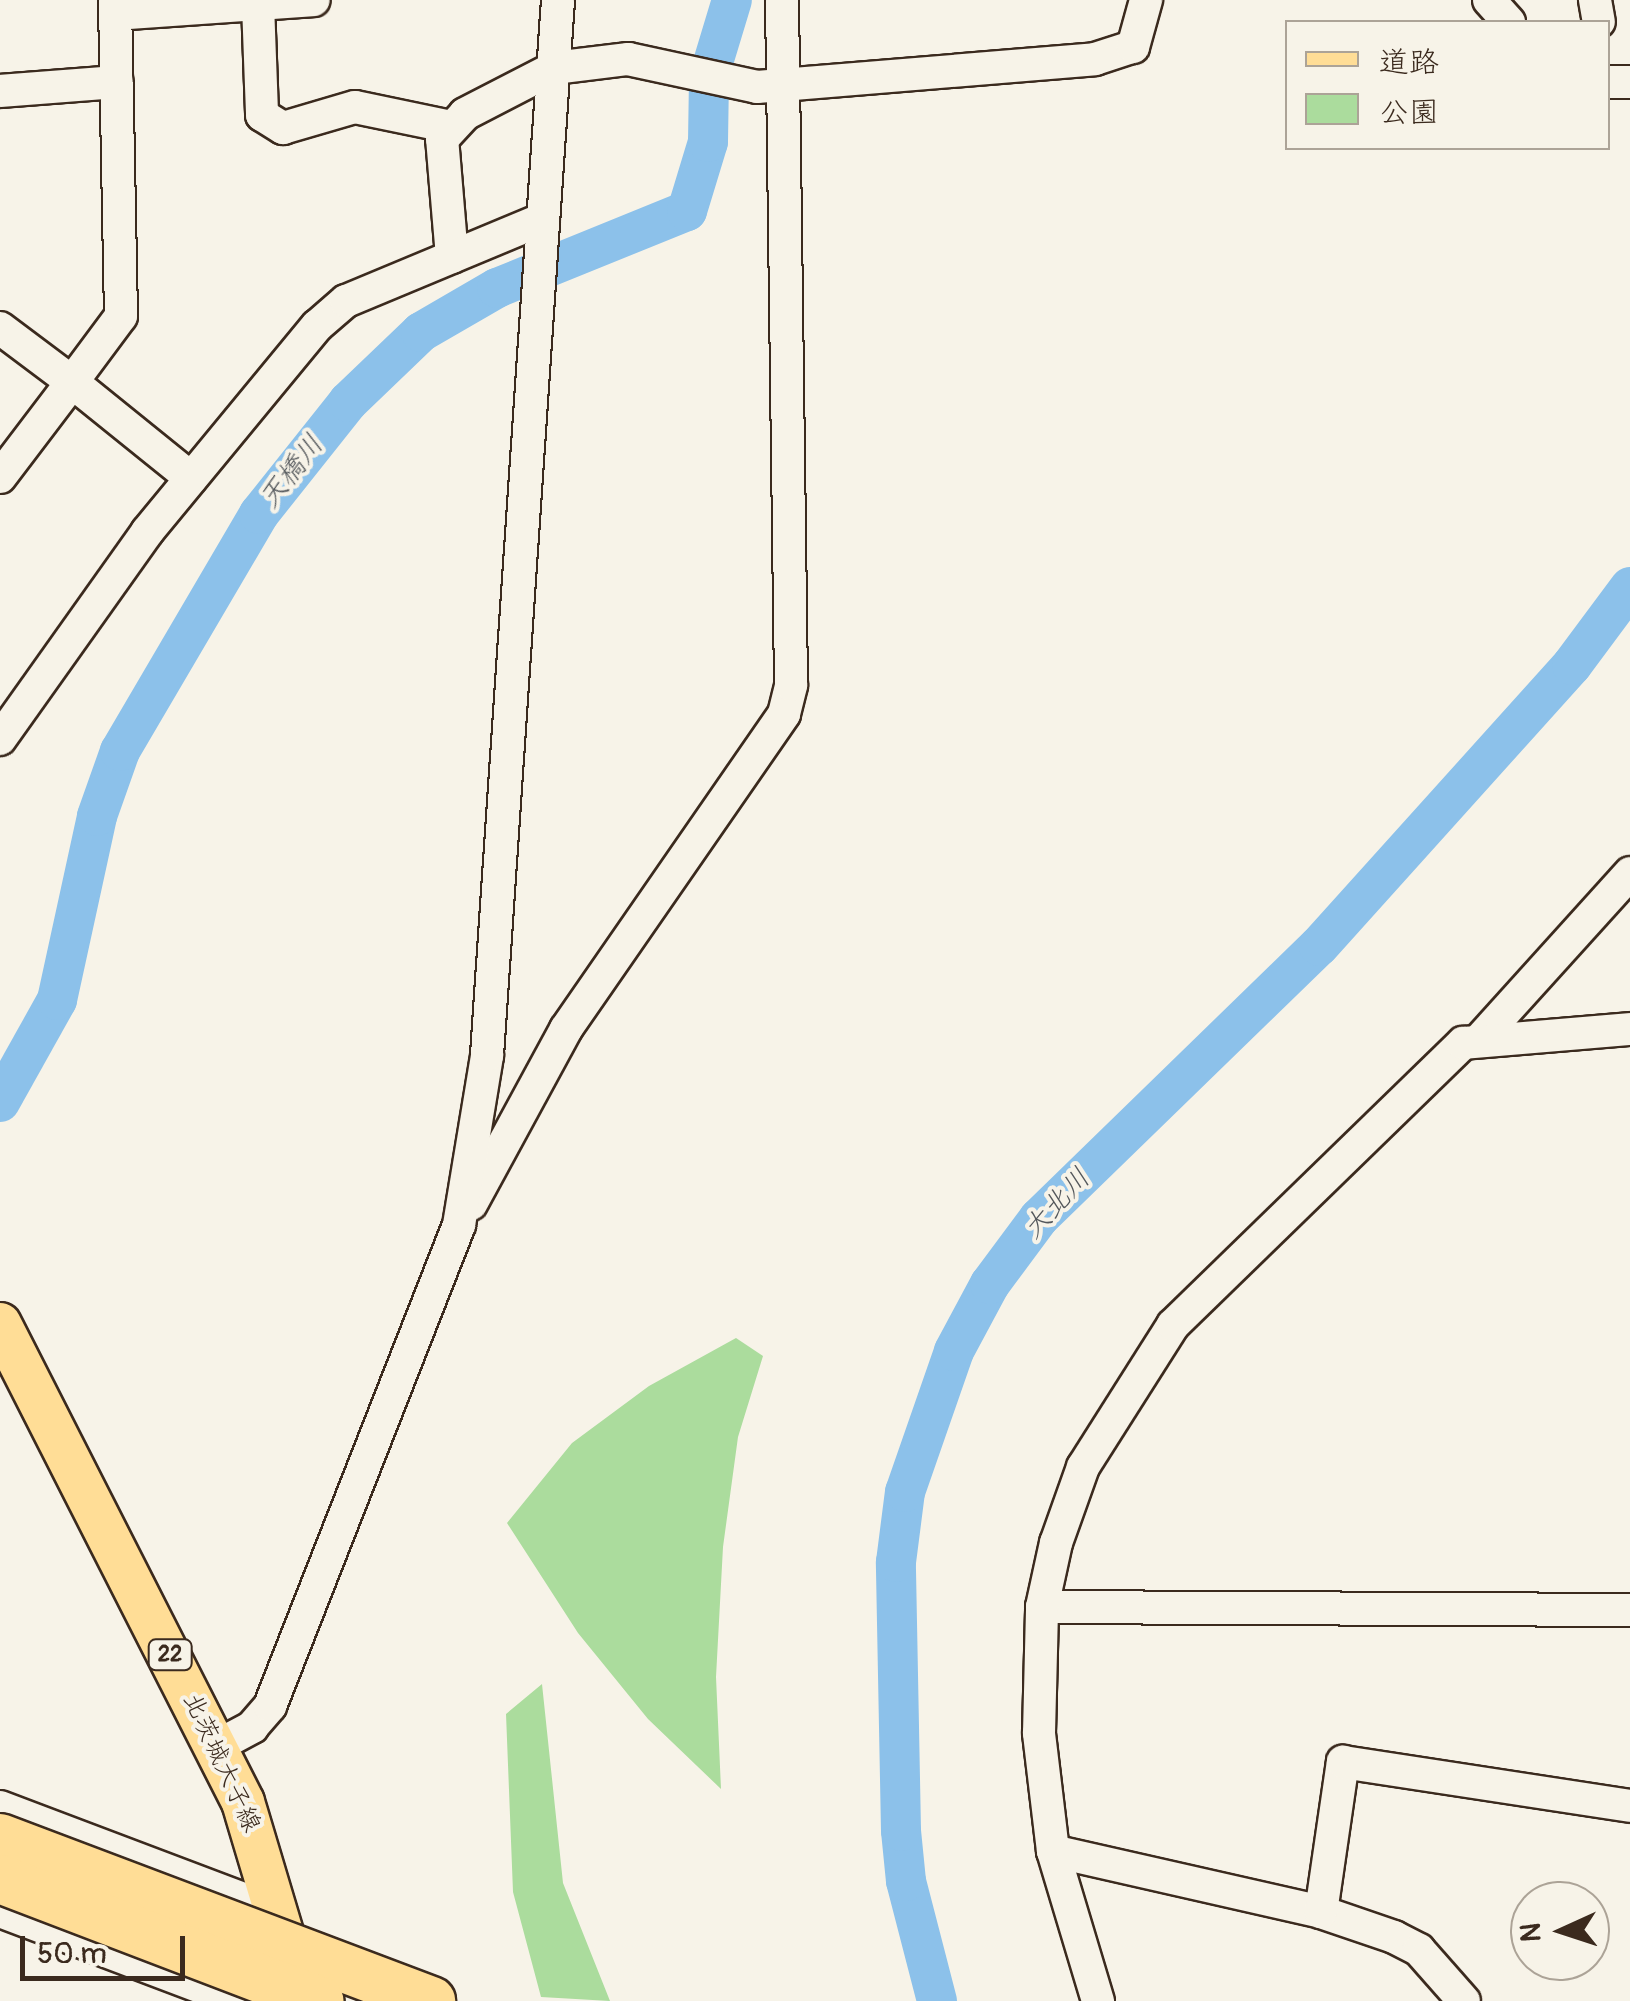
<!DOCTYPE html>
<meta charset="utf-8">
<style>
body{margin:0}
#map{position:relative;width:1630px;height:2001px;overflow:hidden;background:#f7f3e8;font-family:Pangolin,"Klee One",sans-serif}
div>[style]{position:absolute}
.green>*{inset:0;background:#abdc9d}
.water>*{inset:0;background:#8cc1ea}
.river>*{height:40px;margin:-20px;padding:0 20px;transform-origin:20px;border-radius:20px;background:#8cc1ea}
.roads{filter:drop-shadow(2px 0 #3b2a1e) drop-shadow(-2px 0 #3b2a1e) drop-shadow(0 2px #3b2a1e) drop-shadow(0 -2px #3b2a1e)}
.minor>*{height:32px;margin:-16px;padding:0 16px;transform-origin:16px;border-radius:16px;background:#f7f3e8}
.major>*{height:42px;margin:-21px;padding:0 21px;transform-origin:21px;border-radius:21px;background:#ffdd96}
.bridges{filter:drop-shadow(2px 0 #3b2a1e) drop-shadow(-2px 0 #3b2a1e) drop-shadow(0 2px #3b2a1e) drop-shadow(0 -2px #3b2a1e)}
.highway-bridge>*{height:48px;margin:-24px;padding:0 24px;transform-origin:24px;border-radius:24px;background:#ffdd96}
span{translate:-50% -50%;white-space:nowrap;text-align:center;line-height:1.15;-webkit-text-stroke:8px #f7f3e8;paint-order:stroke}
.shield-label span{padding:2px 8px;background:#f7f3e8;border:2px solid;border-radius:8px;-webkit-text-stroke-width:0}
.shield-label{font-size:22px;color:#3b2a1e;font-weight:700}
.street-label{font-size:25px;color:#3b2a1e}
.water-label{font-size:28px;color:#53575b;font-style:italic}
.legend{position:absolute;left:1285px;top:20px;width:325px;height:130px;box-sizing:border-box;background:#f7f3e8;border:2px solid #aca397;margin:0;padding:12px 18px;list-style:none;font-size:30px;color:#3b2a1e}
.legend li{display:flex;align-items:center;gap:20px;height:50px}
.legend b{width:50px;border:2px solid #aca397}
.north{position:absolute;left:1510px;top:1881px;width:100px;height:100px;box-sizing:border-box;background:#f7f3e8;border:2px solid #aca397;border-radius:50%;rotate:267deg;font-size:28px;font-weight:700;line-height:40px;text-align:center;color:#3b2a1e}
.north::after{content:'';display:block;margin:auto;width:35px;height:45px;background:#3b2a1e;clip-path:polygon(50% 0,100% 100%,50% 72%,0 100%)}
.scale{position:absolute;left:20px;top:1936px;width:165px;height:45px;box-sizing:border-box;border:5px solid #3b2a1e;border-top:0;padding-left:12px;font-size:30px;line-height:35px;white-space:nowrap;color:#3b2a1e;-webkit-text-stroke:8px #f7f3e8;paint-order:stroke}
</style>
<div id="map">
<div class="green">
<div style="clip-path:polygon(736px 1338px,763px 1356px,738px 1437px,723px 1547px,716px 1677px,721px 1789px,648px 1719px,578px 1633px,507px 1523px,572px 1443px,649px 1386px)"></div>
<div style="clip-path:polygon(542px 1684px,563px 1883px,610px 2001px,541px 1997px,513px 1892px,506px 1714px)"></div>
</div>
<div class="water">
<div style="clip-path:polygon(51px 996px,63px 1004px,0 1115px,0 1089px)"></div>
<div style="clip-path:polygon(912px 1880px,925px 1941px,944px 2001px,931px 2001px,913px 1943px,900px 1881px)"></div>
</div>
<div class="river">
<div style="left:0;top:1102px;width:117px;rotate:-60.8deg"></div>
<div style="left:57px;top:1000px;width:188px;rotate:-77.7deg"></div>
<div style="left:97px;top:816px;width:69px;rotate:-70.5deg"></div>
<div style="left:120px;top:751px;width:275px;rotate:-59.6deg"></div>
<div style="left:259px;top:514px;width:143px;rotate:-51.5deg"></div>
<div style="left:348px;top:402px;width:101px;rotate:-43.8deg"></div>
<div style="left:421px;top:332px;width:88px;rotate:-30.1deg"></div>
<div style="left:497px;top:288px;width:205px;rotate:-22.1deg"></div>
<div style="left:687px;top:211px;width:72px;rotate:-73.1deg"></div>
<div style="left:708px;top:142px;width:66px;rotate:-89.1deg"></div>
<div style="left:709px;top:76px;width:79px;rotate:-73.2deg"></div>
<div style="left:937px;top:2001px;width:124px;rotate:-104.5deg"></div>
<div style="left:906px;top:1881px;width:50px;rotate:-95.7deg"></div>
<div style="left:901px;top:1831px;width:269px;rotate:-91.1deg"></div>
<div style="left:896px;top:1562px;width:71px;rotate:-82.7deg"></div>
<div style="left:905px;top:1492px;width:149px;rotate:-70.8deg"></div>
<div style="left:954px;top:1351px;width:76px;rotate:-61.8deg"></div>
<div style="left:990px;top:1284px;width:82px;rotate:-53.4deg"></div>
<div style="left:1039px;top:1218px;width:390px;rotate:-44.2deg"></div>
<div style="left:1319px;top:946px;width:378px;rotate:-48deg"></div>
<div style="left:1572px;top:665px;width:97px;rotate:-53.4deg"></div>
</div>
<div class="roads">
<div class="minor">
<div style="left:1489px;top:0;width:30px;rotate:48deg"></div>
<div style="left:1595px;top:0;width:22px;rotate:80deg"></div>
<div style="left:258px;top:4px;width:111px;rotate:87.9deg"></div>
<div style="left:262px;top:115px;width:25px;rotate:32deg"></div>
<div style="left:283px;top:128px;width:75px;rotate:-16.3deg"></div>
<div style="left:355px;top:107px;width:99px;rotate:11.7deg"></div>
<div style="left:116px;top:14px;width:198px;rotate:-4deg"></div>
<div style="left:1608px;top:82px;width:22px"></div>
<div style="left:0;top:91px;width:117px;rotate:-4.4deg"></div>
<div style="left:452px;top:257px;width:118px;rotate:-94.8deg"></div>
<div style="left:442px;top:139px;width:34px;rotate:-47deg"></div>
<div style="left:465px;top:114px;width:100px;rotate:-27.3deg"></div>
<div style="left:554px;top:68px;width:75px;rotate:-6.9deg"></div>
<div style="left:628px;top:59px;width:132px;rotate:12.2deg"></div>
<div style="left:757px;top:87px;width:339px;rotate:-4.7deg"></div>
<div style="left:1095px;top:59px;width:40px;rotate:-18deg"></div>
<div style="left:1133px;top:47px;width:49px;rotate:-74.5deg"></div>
<div style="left:0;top:328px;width:90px;rotate:36.9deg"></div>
<div style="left:72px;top:382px;width:82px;rotate:-53.4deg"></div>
<div style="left:121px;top:316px;width:316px;rotate:-91.1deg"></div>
<div style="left:0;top:477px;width:119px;rotate:-52.8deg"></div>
<div style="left:72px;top:382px;width:153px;rotate:38.9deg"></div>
<div style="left:0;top:739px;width:254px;rotate:-54.6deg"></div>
<div style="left:147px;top:532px;width:267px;rotate:-50.5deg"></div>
<div style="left:317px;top:326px;width:38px;rotate:-41deg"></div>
<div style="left:346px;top:301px;width:213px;rotate:-22.6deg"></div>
<div style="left:1482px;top:1037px;width:221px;rotate:-47.9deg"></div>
<div style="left:471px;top:1204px;width:199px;rotate:-61.5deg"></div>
<div style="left:566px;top:1029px;width:383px;rotate:-55.3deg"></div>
<div style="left:784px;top:714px;width:30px;rotate:-76deg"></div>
<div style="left:791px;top:685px;width:685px;rotate:-90.75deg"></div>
<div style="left:1042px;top:1607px;width:588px;rotate:0.29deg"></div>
<div style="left:217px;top:1746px;width:40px;rotate:-28deg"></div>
<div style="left:252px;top:1727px;width:28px;rotate:-49deg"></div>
<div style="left:270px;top:1706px;width:517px;rotate:-68.55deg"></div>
<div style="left:459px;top:1225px;width:172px;rotate:-80.6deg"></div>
<div style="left:487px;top:1055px;width:1057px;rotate:-86.15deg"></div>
<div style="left:0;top:1807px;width:299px;rotate:20.7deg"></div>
<div style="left:1053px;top:1851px;width:275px;rotate:12.8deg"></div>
<div style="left:1321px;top:1912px;width:77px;rotate:18.9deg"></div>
<div style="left:1394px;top:1937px;width:28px;rotate:27deg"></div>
<div style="left:1419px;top:1950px;width:68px;rotate:48.6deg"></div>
<div style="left:0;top:1911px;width:254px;rotate:20.7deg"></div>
<div style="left:1321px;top:1912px;width:152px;rotate:-81.7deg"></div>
<div style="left:1343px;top:1762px;width:290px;rotate:8.7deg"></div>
<div style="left:1098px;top:2001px;width:157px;rotate:-106.7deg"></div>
<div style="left:1053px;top:1851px;width:119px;rotate:-96.8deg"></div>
<div style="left:1039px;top:1733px;width:126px;rotate:-88.6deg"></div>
<div style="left:1042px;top:1607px;width:66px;rotate:-77.7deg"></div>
<div style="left:1056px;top:1543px;width:81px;rotate:-70.4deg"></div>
<div style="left:1083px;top:1467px;width:168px;rotate:-57.6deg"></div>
<div style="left:1173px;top:1325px;width:405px;rotate:-44.2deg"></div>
<div style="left:1463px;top:1043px;width:168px;rotate:-4.8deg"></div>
</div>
<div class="major">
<div style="left:0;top:1324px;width:536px;rotate:63.05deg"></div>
<div style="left:243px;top:1802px;width:178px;rotate:73.4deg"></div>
</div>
</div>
<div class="bridges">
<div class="highway-bridge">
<div style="left:0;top:1838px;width:461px;rotate:20.7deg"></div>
<div style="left:0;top:1879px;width:342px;rotate:20.9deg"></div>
</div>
</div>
<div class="shield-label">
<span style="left:170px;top:1655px">22</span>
</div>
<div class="street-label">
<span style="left:221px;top:1763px;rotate:65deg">北茨城大子線</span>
</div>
<div class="water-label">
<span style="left:292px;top:472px;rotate:-52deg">天橋川</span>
<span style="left:1057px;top:1204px;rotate:-47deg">大北川</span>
</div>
<ul class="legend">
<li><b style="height:12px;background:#ffdd96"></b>道路</li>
<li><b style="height:28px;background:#abdc9d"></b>公園</li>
</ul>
<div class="north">N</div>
<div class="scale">50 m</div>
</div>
